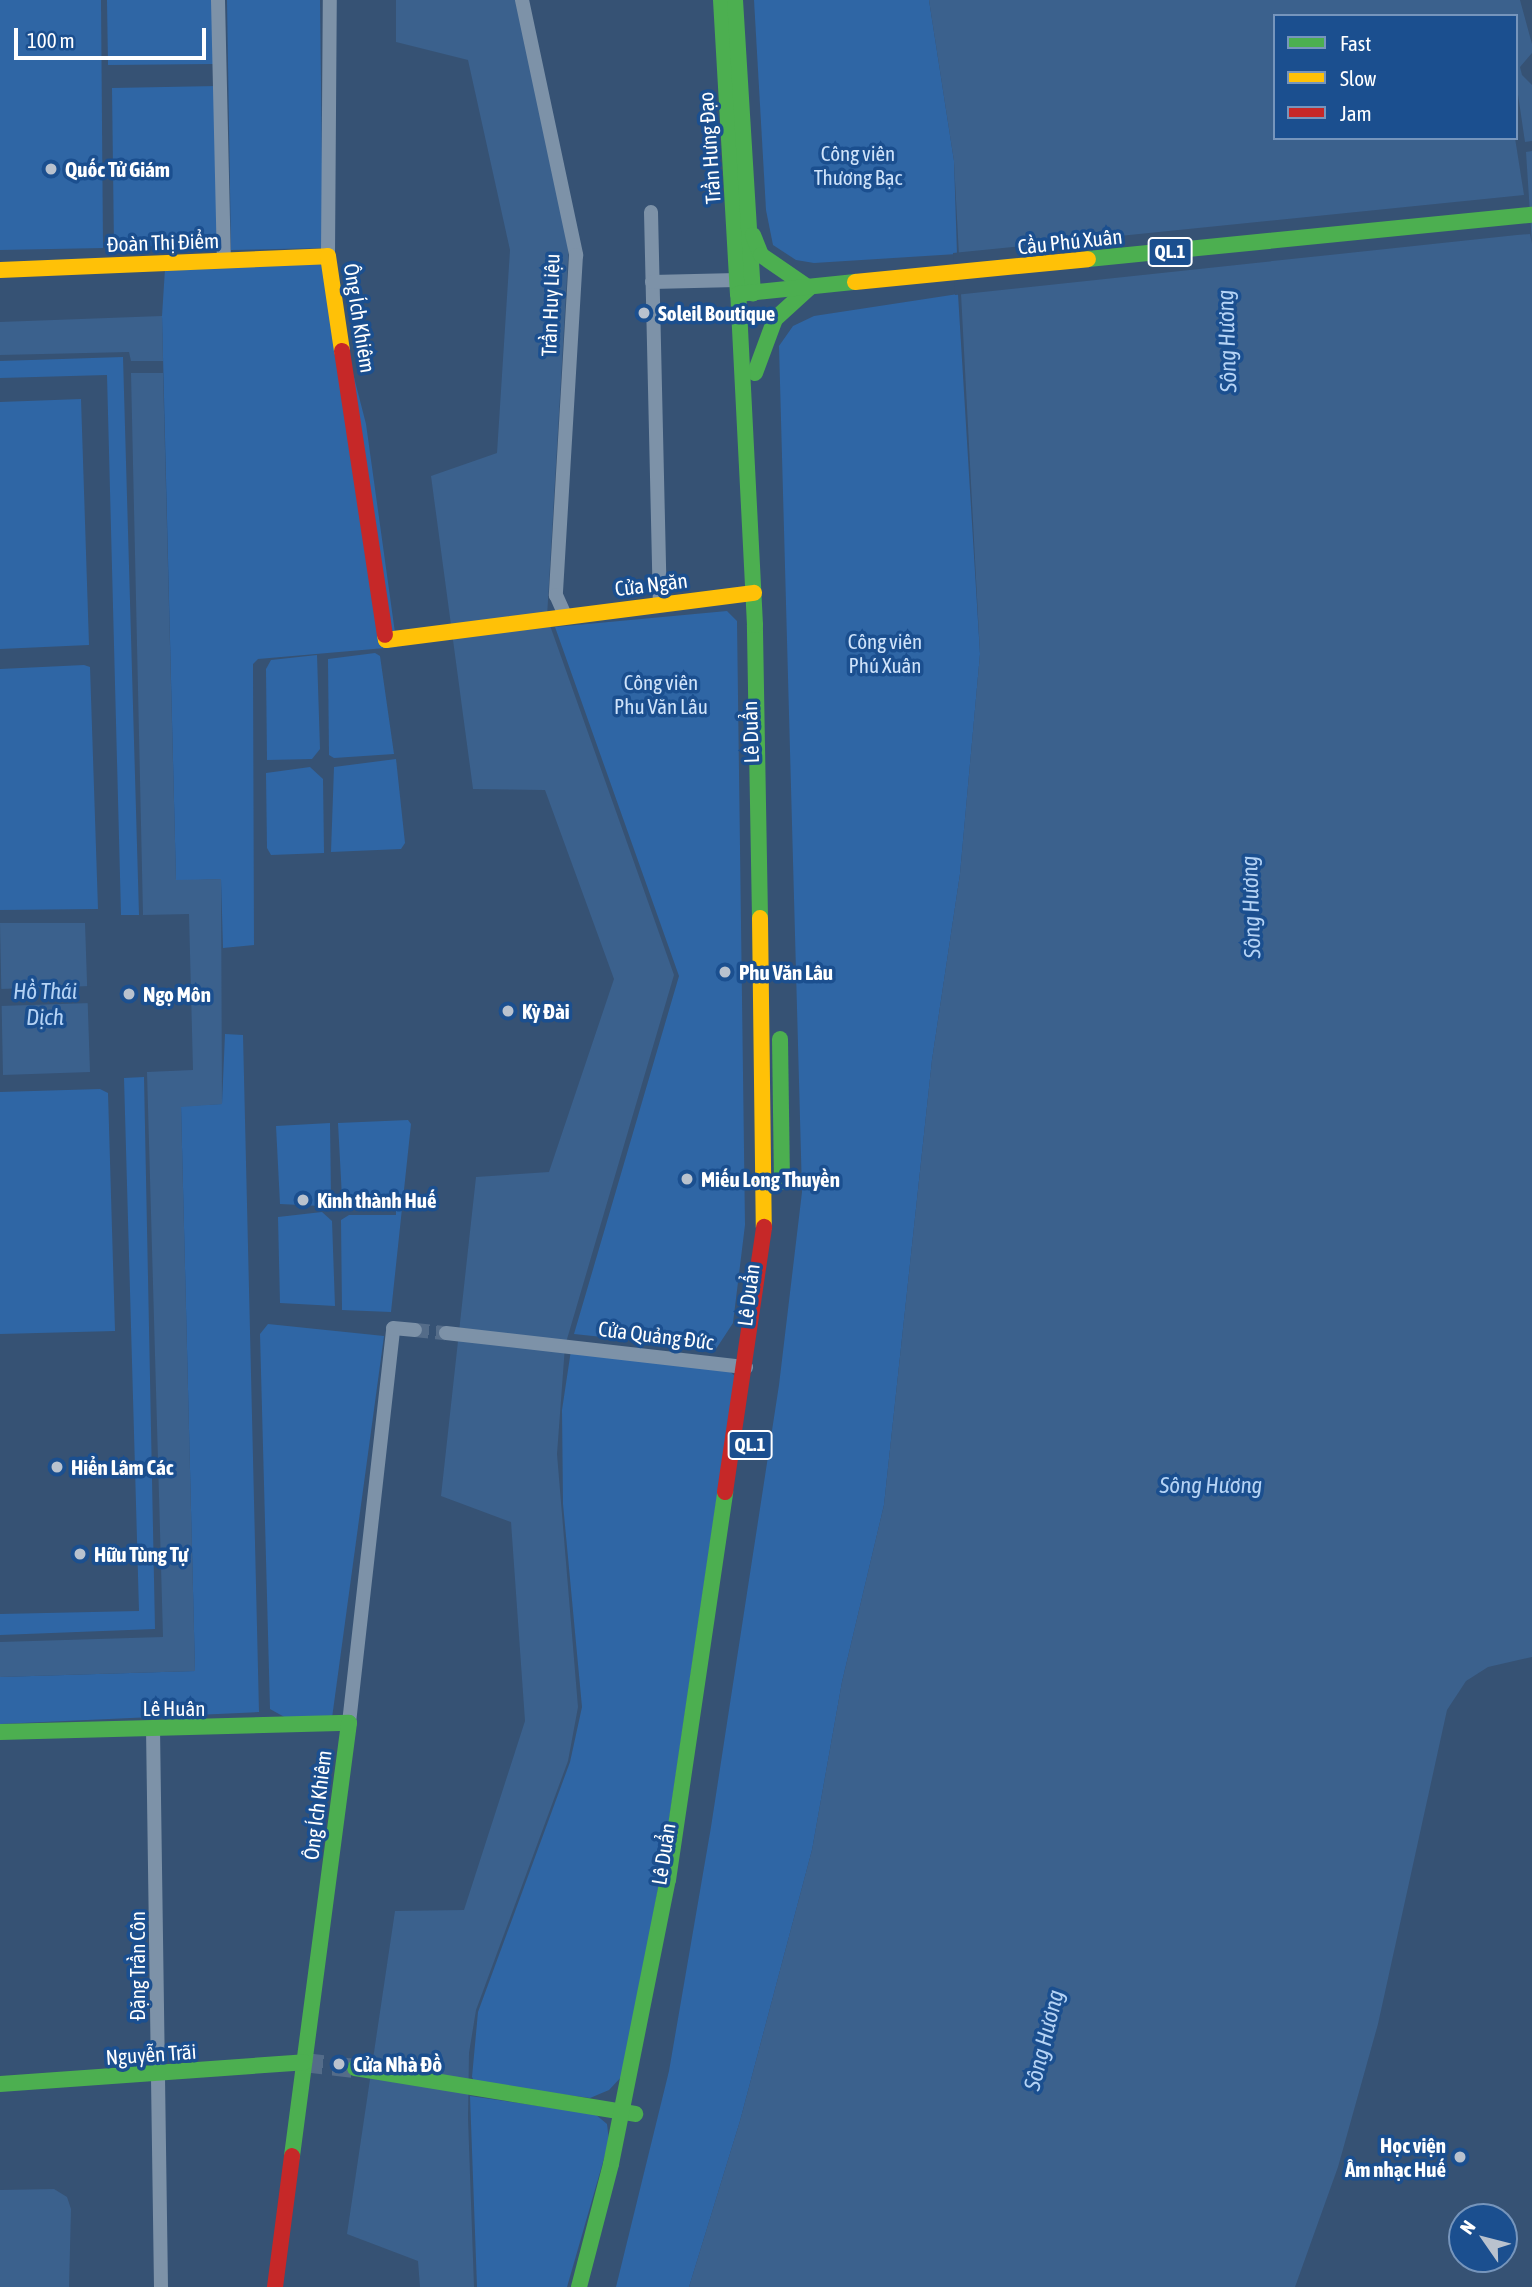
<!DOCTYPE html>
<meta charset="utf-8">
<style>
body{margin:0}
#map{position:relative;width:1532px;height:2287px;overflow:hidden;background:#365274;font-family:"Asap Condensed",sans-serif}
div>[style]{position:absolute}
.green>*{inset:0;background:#2f66a5}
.water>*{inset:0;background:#3b618d}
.pier>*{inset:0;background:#365274}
.street-tunnel>*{height:14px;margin-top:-7px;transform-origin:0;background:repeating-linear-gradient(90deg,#546c89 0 14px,transparent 0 21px)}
.secondary-tunnel>*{height:19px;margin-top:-9.5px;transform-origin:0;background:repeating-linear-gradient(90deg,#546c89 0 19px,transparent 0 29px)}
.street>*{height:14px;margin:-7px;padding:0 7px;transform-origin:7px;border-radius:7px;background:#7d92a8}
.fast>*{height:16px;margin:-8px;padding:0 8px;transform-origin:8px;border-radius:8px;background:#4caf50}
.slow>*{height:16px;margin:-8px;padding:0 8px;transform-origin:8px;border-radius:8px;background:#ffc107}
.jam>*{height:16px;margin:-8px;padding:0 8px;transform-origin:8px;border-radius:8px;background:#c62828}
.dots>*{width:19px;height:19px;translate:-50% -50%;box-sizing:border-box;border:4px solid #1b4f8f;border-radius:50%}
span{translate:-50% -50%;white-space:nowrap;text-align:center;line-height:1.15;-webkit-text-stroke:7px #1b4f8f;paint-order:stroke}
.shield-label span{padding:2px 5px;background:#1b4f8f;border:2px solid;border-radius:5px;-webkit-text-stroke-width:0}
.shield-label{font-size:19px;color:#fff;font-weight:700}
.street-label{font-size:21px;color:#fff}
.park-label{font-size:21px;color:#cfe3fa}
.poi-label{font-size:21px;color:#fff;font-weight:700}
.left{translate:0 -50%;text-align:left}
.right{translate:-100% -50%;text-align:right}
.water-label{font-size:23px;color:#b5d3f5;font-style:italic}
.legend{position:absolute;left:1273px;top:14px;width:245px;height:126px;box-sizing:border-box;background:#1b4f8f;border:2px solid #7695bc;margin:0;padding:9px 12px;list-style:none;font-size:21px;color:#fff}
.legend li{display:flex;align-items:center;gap:14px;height:35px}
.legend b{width:35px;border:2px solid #7695bc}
.north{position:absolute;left:1448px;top:2203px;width:70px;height:70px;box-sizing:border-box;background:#1b4f8f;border:2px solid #7695bc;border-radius:50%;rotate:305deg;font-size:19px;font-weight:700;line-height:28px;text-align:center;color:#fff}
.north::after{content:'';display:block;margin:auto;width:24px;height:32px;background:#b9c2ce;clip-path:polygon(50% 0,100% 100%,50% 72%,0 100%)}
.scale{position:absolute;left:14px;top:28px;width:192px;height:32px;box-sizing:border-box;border:4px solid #fff;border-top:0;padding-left:9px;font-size:21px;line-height:24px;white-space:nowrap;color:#fff;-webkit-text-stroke:5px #1b4f8f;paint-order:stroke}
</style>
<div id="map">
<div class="green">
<div style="clip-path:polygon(0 0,101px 0,103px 248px,0 250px)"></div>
<div style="clip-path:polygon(107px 0,213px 0,213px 64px,108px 65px)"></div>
<div style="clip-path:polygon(227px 0,320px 0,323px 248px,231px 250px)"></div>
<div style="clip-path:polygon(754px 0,929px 0,954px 161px,957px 254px,814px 263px,796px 260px,773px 245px,766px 210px)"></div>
<div style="clip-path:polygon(217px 86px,219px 245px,114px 247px,112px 88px)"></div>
<div style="clip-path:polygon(325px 264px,366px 424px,397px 647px,258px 659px,253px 664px,254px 945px,223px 948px,221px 879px,176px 881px,162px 316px,165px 269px)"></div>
<div style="clip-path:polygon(958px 294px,980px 654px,960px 874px,932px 1060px,884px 1505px,842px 1682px,812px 1850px,740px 2121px,689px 2287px,616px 2287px,669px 2071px,711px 1827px,779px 1385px,802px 1192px,779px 346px,793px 326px,814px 316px)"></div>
<div style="clip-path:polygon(123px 357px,139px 915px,121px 915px,107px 375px,0 378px,0 361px)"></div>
<div style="clip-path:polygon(81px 399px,89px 645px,0 649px,0 402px)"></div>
<div style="clip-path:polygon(727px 611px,737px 621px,745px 1225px,733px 1323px,716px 1349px,574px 1334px,679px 976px,555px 627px)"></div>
<div style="clip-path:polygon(375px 653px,380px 656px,394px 754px,334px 758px,329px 755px,328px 659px)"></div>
<div style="clip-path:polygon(317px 655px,320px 749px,312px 759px,267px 760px,266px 669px,271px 660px)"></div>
<div style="clip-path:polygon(84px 665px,90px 667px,98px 909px,0 910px,0 669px)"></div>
<div style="clip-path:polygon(396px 759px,405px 843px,401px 849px,331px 852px,334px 767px)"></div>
<div style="clip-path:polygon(310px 767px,323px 779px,324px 853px,271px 855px,267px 848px,266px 773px)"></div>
<div style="clip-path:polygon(225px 1034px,243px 1035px,259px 1712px,0 1724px,0 1677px,195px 1671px,181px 1106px,222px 1104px)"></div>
<div style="clip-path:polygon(144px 1077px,155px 1629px,0 1635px,0 1614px,139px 1611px,124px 1078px)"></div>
<div style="clip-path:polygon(100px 1089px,108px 1093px,115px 1331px,0 1334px,0 1092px)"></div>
<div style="clip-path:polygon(408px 1120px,411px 1124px,391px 1312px,342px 1310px,341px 1220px,349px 1215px,396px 1215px,396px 1207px,342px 1198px,338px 1123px)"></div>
<div style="clip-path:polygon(330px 1123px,331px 1196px,321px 1206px,280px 1204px,276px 1126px)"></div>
<div style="clip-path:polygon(322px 1212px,332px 1221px,335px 1306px,280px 1303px,278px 1217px)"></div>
<div style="clip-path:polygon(268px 1324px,384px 1336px,332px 1718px,288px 1719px,270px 1709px,260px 1334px)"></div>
<div style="clip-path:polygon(571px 1350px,729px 1371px,735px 1376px,663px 1861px,625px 2073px,609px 2090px,590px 2098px,475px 2083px,472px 2077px,478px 2012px,570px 1762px,582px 1707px,563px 1504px,562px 1410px)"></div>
<div style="clip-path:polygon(470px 2096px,595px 2114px,607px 2124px,609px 2141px,567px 2287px,477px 2287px)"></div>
</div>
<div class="water">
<div style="clip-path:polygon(396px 0,517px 0,569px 243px,547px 617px,674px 975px,565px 1346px,557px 1454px,578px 1707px,568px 1761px,476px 2010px,469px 2053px,468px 2118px,474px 2287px,420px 2287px,418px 2261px,347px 2234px,395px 1911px,464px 1910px,525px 1721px,511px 1522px,441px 1496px,476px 1177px,549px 1172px,614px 979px,545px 790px,473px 789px,431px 476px,497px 453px,510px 250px,468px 60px,396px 42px)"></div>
<div style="clip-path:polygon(evenodd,929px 0,1520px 0,1532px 44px,1532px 53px,1520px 67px,1522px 75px,1532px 85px,1532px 1657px,1488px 1667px,1466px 1681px,1447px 1710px,1378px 2024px,1338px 2167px,1295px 2287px,689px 2287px,740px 2121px,812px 1850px,842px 1682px,884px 1505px,932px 1060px,960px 874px,980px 654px,954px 161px,929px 0,1275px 16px,1516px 16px,1516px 138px,1275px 138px,1275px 16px)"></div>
<div style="clip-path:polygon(162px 316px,163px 361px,131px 361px,129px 352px,0 355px,0 322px)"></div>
<div style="clip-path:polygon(131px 373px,163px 373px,176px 880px,221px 879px,222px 1104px,181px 1107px,195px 1671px,0 1677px,0 1642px,163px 1637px,147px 1072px,193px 1070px,189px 914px,143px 915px)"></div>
<div style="clip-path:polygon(0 923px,85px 923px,90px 1072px,3px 1075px)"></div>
<div style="clip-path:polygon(54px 2189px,67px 2197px,71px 2209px,69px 2287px,0 2287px,0 2190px)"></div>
</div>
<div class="pier">
<div style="clip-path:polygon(1516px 81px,1525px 142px,1532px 141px,1532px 151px,1526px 152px,1532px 244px,1530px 234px,1517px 235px,955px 295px,953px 253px,1524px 195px,1515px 138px)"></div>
<div style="clip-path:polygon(91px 986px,91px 1003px,0 1006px,0 989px)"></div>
</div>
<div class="street-tunnel">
<div style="left:415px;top:1330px;width:31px;rotate:6deg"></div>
</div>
<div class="secondary-tunnel">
<div style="left:304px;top:2062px;width:51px;rotate:6.7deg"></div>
</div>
<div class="street">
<div style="left:218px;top:0;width:260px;rotate:88.7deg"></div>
<div style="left:522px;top:0;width:261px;rotate:78deg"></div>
<div style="left:576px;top:255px;width:341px;rotate:93.4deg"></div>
<div style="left:556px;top:595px;width:22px;rotate:66deg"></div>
<div style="left:651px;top:212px;width:392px;rotate:88.7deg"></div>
<div style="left:328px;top:256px;width:256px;rotate:-89.6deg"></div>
<div style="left:652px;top:282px;width:85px;rotate:-1.3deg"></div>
<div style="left:446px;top:1333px;width:302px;rotate:6.5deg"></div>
<div style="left:349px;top:1723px;width:397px;rotate:-83.6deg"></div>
<div style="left:393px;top:1328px;width:22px;rotate:5deg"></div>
<div style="left:153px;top:1728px;width:559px;rotate:89.18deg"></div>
</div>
<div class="fast">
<div style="left:721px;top:0;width:294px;rotate:86.7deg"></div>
<div style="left:735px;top:0;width:294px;rotate:86.5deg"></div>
<div style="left:753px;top:235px;width:22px;rotate:68deg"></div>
<div style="left:761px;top:255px;width:58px;rotate:34.5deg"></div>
<div style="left:1088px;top:259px;width:446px;rotate:-5.7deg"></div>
<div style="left:755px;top:373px;width:58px;rotate:-69.7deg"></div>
<div style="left:775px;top:319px;width:46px;rotate:-42.4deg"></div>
<div style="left:760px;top:918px;width:293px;rotate:-91deg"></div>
<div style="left:755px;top:625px;width:331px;rotate:-92.9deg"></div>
<div style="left:738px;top:294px;width:118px;rotate:-5.9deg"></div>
<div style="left:780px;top:1039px;width:143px;rotate:89.2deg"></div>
<div style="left:0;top:1732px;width:349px;rotate:-1.5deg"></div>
<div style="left:349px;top:1723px;width:437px;rotate:97.5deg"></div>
<div style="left:355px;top:2068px;width:284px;rotate:9.3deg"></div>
<div style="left:0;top:2084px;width:305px;rotate:-4.1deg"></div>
<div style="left:579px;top:2287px;width:127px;rotate:-75.4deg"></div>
<div style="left:611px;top:2164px;width:290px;rotate:-78.7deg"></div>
<div style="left:668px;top:1880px;width:392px;rotate:-81.6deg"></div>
</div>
<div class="slow">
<div style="left:0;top:270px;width:328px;rotate:-2.4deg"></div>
<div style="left:328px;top:256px;width:96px;rotate:81.6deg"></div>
<div style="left:855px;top:282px;width:234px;rotate:-5.6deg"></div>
<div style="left:385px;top:635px;width:5px;rotate:79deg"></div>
<div style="left:386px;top:640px;width:371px;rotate:-7.3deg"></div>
<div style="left:760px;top:918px;width:309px;rotate:89.3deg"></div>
</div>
<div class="jam">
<div style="left:342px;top:351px;width:287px;rotate:81.4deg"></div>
<div style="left:725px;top:1492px;width:268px;rotate:-81.6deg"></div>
<div style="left:275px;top:2287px;width:132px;rotate:-82.6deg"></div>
</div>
<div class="dots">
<div style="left:51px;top:169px;background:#b9c2ce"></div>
<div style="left:644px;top:313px;background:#b9c2ce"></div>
<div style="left:725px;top:972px;background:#b9c2ce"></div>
<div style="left:129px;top:994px;background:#b9c2ce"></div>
<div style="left:508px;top:1011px;background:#b9c2ce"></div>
<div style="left:687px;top:1179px;background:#b9c2ce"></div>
<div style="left:303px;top:1200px;background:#b9c2ce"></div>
<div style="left:57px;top:1467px;background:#b9c2ce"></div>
<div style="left:80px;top:1554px;background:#b9c2ce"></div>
<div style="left:339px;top:2064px;background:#b9c2ce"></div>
<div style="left:1460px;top:2157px;background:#b9c2ce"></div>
</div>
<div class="shield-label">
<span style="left:1170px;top:252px">QL.1</span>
<span style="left:750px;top:1445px">QL.1</span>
</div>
<div class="street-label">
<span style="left:709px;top:148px;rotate:-94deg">Trần Hưng Đạo</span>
<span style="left:1070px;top:241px;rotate:-6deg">Cầu Phú Xuân</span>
<span style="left:163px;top:242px;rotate:-2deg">Đoàn Thị Điểm</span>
<span style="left:550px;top:305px;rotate:-88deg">Trần Huy Liệu</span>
<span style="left:360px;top:318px;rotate:81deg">Ông Ích Khiêm</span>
<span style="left:651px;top:584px;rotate:-7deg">Cửa Ngăn</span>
<span style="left:750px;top:732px;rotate:-92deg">Lê Duẩn</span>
<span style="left:748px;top:1295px;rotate:-83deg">Lê Duẩn</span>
<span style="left:656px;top:1335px;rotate:7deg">Cửa Quảng Đức</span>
<span style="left:174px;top:1708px">Lê Huân</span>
<span style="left:317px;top:1805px;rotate:-83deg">Ông Ích Khiêm</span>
<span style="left:663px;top:1854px;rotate:-81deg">Lê Duẩn</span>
<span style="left:137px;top:1966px;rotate:-90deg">Đặng Trần Côn</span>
<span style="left:151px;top:2054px;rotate:-4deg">Nguyễn Trãi</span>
</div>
<div class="park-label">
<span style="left:858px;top:165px">Công viên<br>Thương Bạc</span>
<span style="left:885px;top:653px">Công viên<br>Phú Xuân</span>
<span style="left:661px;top:694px">Công viên<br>Phu Văn Lâu</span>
</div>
<div class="poi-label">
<span class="left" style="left:65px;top:169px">Quốc Tử Giám</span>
<span class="left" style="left:658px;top:313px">Soleil Boutique</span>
<span class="left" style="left:739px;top:972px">Phu Văn Lâu</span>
<span class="left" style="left:143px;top:994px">Ngọ Môn</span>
<span class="left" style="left:522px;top:1011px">Kỳ Đài</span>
<span class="left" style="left:701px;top:1179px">Miếu Long Thuyền</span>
<span class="left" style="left:317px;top:1200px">Kinh thành Huế</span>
<span class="left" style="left:71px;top:1467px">Hiển Lâm Các</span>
<span class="left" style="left:94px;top:1554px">Hữu Tùng Tự</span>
<span class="left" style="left:353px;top:2064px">Cửa Nhà Đồ</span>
<span class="right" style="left:1446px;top:2157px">Học viện<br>Âm nhạc Huế</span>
</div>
<div class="water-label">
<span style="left:1227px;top:341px;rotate:-92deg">Sông Hương</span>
<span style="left:1251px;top:907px;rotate:-92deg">Sông Hương</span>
<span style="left:45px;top:1004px">Hồ Thái<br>Dịch</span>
<span style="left:1211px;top:1485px">Sông Hương</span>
<span style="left:1044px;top:2040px;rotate:-76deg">Sông Hương</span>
</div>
<ul class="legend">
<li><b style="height:9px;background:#4caf50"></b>Fast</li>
<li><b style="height:9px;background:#ffc107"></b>Slow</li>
<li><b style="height:9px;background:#c62828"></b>Jam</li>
</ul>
<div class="north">N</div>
<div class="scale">100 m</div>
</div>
